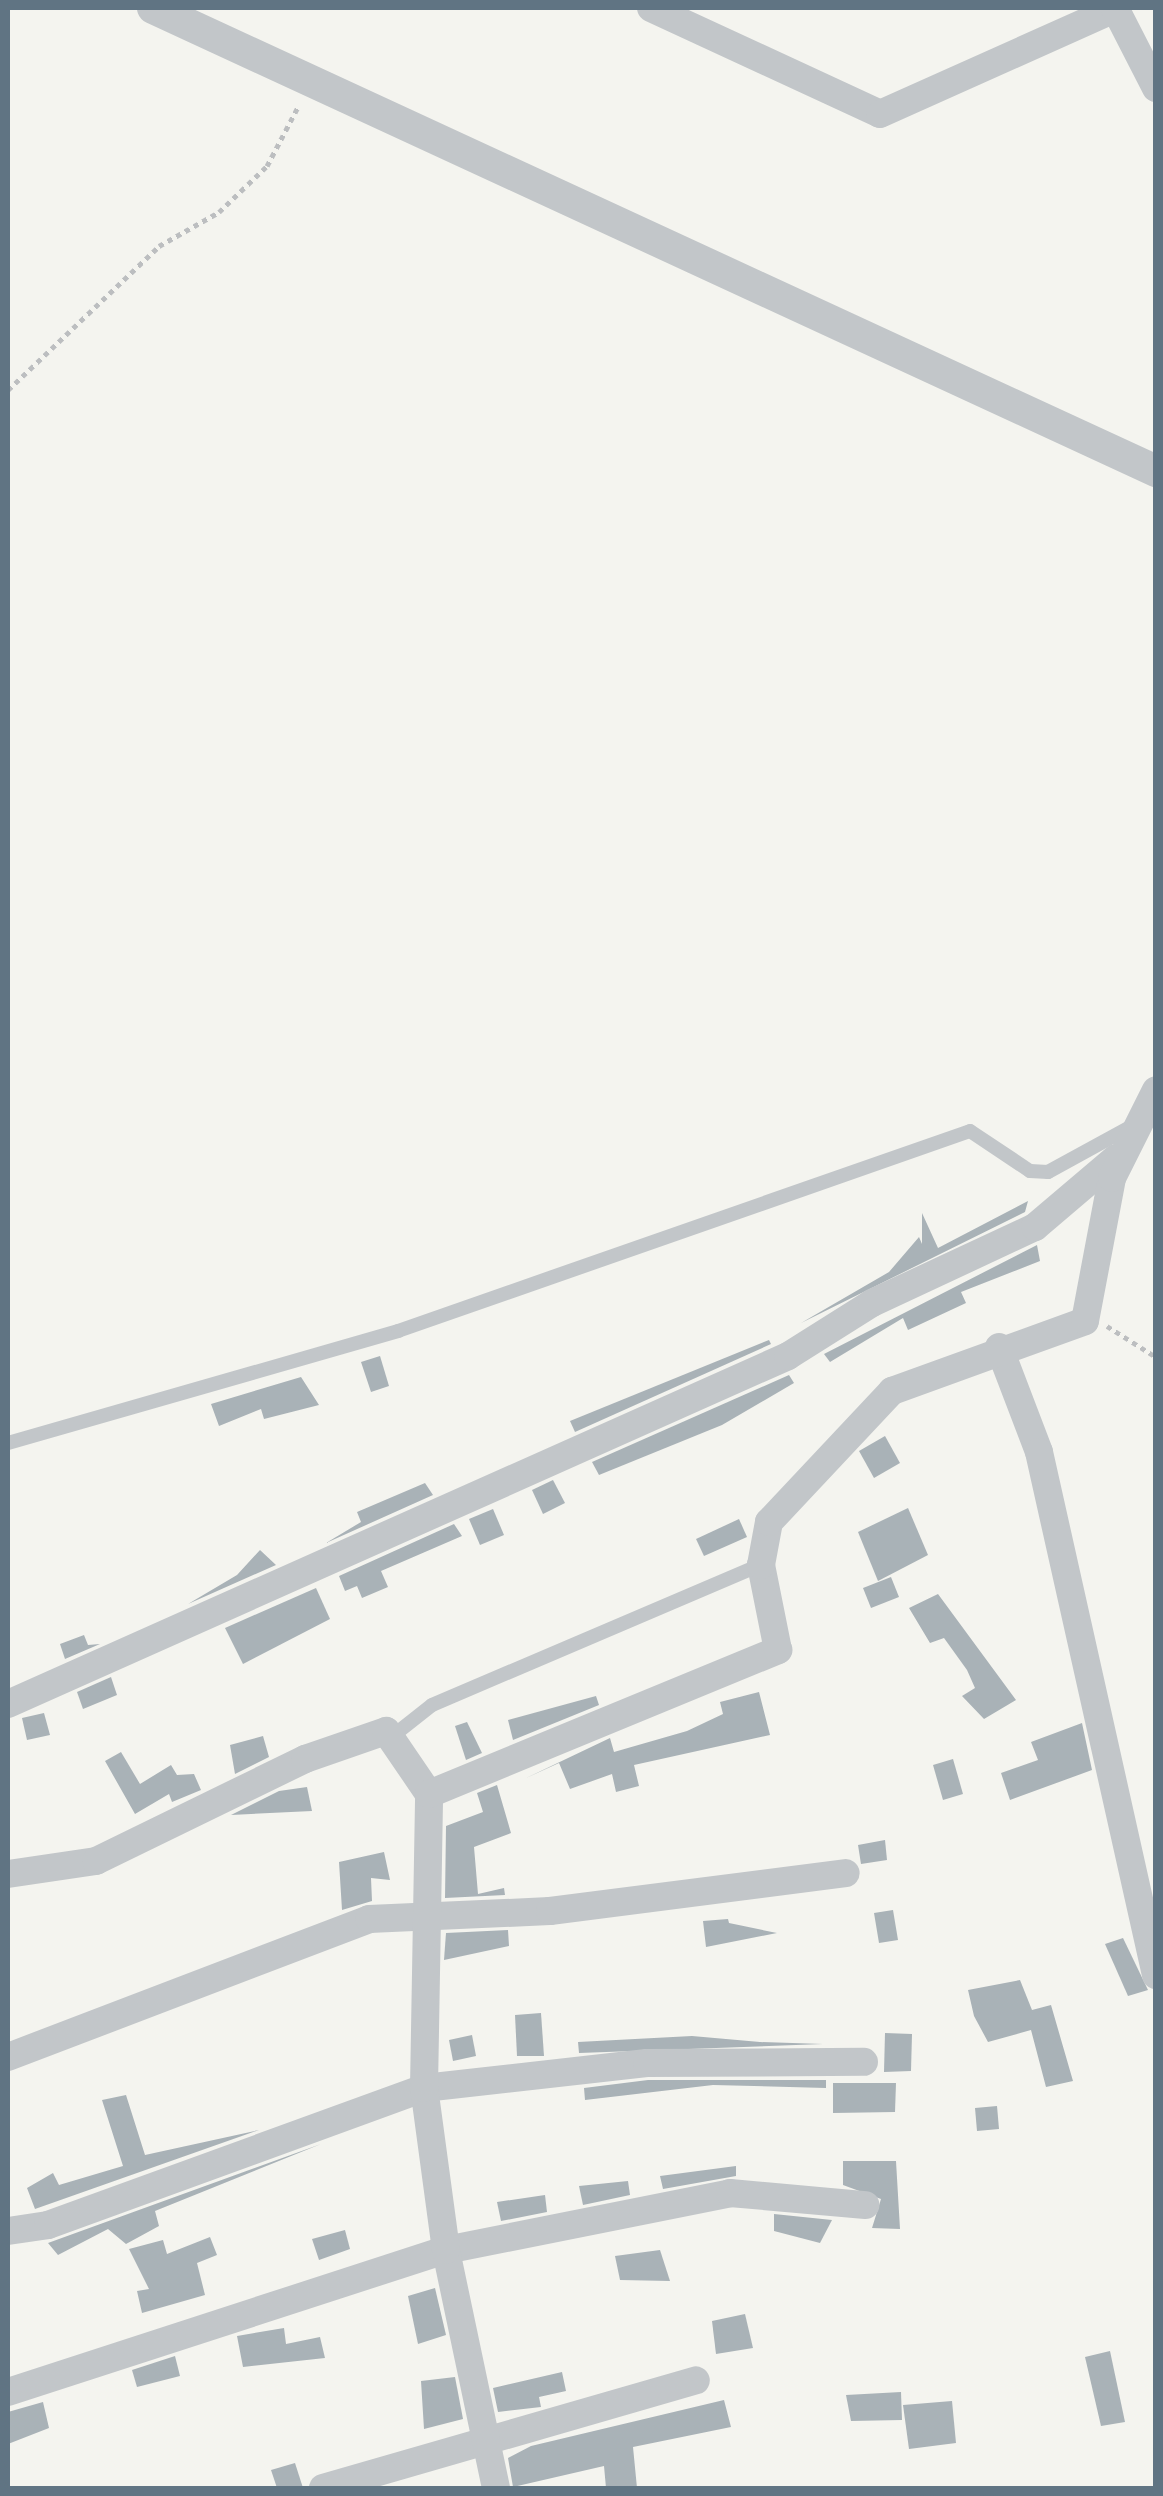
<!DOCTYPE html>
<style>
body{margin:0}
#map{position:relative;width:1163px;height:2496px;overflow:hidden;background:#f4f4ef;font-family:"Asap Condensed",sans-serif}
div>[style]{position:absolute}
.building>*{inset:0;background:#a9b2b7}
.path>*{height:5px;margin-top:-2.5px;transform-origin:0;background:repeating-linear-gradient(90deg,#bcbec0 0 5px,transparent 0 10px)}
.service>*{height:14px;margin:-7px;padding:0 7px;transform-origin:7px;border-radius:7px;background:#c2c6c9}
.minor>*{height:28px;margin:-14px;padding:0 14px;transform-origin:14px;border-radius:14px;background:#c2c6c9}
.tertiary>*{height:32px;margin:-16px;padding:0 16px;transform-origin:16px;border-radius:16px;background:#c2c6c9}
span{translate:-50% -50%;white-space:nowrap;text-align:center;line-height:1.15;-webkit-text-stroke:10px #fff;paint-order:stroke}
.frame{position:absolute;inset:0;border:10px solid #607483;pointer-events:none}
</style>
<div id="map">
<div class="building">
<div style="clip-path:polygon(1028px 1201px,1025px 1212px,801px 1323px,889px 1272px,919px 1237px,922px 1244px,922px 1213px,938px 1248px)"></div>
<div style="clip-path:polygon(1037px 1245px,1040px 1261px,961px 1292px,966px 1303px,908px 1330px,903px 1318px,830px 1362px,824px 1354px)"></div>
<div style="clip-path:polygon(769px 1340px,771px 1344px,575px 1432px,570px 1421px)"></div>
<div style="clip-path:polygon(380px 1356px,389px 1386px,371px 1392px,361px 1362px)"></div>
<div style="clip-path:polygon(789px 1375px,794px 1383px,722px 1425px,599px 1475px,592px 1462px)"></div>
<div style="clip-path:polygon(301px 1377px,319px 1405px,264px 1419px,261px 1409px,219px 1426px,211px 1404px)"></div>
<div style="clip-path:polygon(885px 1436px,900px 1463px,874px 1478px,859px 1451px)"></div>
<div style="clip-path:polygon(553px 1480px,565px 1503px,543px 1514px,532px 1490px)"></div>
<div style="clip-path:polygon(425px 1483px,433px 1495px,326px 1543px,361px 1522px,357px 1512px)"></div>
<div style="clip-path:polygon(908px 1508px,928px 1555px,878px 1581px,858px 1532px)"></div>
<div style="clip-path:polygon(493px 1509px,504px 1535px,480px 1545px,469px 1519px)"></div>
<div style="clip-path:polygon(739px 1519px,747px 1537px,704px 1556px,696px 1539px)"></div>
<div style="clip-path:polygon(454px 1524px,462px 1536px,381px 1571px,388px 1587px,362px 1598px,357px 1586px,345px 1591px,339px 1576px)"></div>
<div style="clip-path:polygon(260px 1550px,276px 1565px,188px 1604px,237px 1575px)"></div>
<div style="clip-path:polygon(891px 1577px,899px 1597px,871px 1608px,863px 1588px)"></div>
<div style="clip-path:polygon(316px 1588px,330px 1619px,243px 1664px,225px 1628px)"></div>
<div style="clip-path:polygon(938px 1594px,1016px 1700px,984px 1719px,962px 1696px,975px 1688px,967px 1670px,944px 1638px,930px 1643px,909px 1608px)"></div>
<div style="clip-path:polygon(84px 1635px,88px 1645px,100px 1644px,65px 1659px,60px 1644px)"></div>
<div style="clip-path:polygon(111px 1677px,117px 1695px,83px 1709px,77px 1692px)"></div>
<div style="clip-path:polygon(759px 1692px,770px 1735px,634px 1765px,639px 1786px,616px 1792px,612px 1774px,570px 1789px,559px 1763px,524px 1779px,610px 1738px,614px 1752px,687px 1731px,723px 1714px,720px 1702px)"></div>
<div style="clip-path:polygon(596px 1696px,599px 1705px,513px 1740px,508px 1720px)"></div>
<div style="clip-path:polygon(44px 1713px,50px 1735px,27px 1740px,22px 1718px)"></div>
<div style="clip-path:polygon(467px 1722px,482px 1753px,466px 1760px,455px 1726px)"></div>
<div style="clip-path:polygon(1082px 1723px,1092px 1770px,1010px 1800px,1001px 1773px,1038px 1760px,1031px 1742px)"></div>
<div style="clip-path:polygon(263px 1736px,269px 1757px,235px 1774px,230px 1745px)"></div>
<div style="clip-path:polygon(121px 1752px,140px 1784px,171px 1765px,177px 1775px,194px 1774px,201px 1790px,172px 1802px,169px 1794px,135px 1814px,105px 1761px)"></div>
<div style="clip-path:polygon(953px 1759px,963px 1794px,943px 1800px,933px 1765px)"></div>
<div style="clip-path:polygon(497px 1785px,511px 1833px,474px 1847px,478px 1894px,504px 1888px,505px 1895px,445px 1898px,446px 1826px,483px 1812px,477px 1793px)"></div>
<div style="clip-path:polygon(307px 1787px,312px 1811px,231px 1815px,279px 1791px)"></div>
<div style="clip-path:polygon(885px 1840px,887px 1860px,861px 1864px,858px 1845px)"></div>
<div style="clip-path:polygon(384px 1852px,390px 1880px,371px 1878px,372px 1901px,342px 1910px,339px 1862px)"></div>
<div style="clip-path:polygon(893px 1910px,898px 1940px,879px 1943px,874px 1913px)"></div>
<div style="clip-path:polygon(728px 1919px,729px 1923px,777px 1933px,706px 1947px,703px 1921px)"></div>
<div style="clip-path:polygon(508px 1930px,509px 1946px,444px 1960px,446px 1933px)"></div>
<div style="clip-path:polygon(1123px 1938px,1148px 1990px,1128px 1996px,1105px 1944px)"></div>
<div style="clip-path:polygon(1020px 1980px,1032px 2010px,1051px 2005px,1073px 2081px,1046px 2087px,1031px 2030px,988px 2042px,974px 2016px,968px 1990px)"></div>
<div style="clip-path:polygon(541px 2013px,544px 2056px,517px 2056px,515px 2015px)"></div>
<div style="clip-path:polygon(885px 2033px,912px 2034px,911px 2071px,884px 2072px)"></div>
<div style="clip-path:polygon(472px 2035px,476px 2056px,453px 2061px,449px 2040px)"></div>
<div style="clip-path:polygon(692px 2036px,760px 2042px,823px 2044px,579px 2053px,578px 2042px)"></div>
<div style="clip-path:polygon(648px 2080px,826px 2080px,826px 2088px,713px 2085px,585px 2100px,584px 2088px)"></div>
<div style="clip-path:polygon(833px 2083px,896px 2083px,895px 2112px,833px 2113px)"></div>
<div style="clip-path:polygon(126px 2095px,145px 2155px,259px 2130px,35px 2209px,27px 2188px,53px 2173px,59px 2185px,123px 2166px,102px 2100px)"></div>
<div style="clip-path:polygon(997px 2106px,999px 2129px,977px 2131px,975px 2108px)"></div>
<div style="clip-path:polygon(321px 2144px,155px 2211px,159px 2226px,126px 2244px,108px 2229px,58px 2255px,48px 2243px)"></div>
<div style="clip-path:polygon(843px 2161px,896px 2161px,900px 2229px,872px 2228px,881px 2199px,843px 2185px)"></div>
<div style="clip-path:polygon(736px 2166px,736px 2176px,663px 2189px,660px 2176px)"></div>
<div style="clip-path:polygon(628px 2181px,630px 2195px,583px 2205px,579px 2186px)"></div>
<div style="clip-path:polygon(545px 2195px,547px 2212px,501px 2221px,497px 2202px)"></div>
<div style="clip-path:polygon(774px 2214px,832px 2220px,820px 2243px,774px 2231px)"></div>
<div style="clip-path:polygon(345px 2230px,350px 2249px,319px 2260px,312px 2239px)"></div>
<div style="clip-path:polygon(210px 2237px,217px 2255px,197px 2263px,205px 2295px,142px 2313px,137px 2291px,149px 2289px,129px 2249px,163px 2240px,167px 2254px)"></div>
<div style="clip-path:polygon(660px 2250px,670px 2281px,620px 2280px,615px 2256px)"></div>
<div style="clip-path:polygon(435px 2288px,446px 2335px,418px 2344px,408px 2296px)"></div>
<div style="clip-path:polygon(745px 2314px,753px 2348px,716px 2354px,712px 2321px)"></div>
<div style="clip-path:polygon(284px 2328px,286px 2344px,320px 2337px,325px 2358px,243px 2367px,237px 2336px)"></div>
<div style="clip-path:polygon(1110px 2351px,1125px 2422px,1101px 2426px,1085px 2357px)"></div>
<div style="clip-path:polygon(175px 2356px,180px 2376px,137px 2387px,132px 2370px)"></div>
<div style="clip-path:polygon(562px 2372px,566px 2391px,539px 2397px,541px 2407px,498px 2412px,493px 2388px)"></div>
<div style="clip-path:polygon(455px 2377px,463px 2419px,424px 2429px,421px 2381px)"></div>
<div style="clip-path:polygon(901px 2392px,902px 2420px,851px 2421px,846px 2395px)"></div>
<div style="clip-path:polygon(724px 2400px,731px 2427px,633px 2447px,637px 2488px,606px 2488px,604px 2466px,513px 2487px,508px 2458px,531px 2446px)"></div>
<div style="clip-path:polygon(952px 2401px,956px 2443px,909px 2449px,903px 2405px)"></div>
<div style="clip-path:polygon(43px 2402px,49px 2428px,8px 2444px,8px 2412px)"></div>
<div style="clip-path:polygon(295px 2463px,303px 2488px,277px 2488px,271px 2470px)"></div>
</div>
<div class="path">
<div style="left:8px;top:390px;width:209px;rotate:-43.6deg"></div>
<div style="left:159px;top:246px;width:69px;rotate:-29.5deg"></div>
<div style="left:219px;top:212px;width:66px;rotate:-43.8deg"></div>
<div style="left:267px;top:166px;width:69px;rotate:-62.3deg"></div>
<div style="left:1107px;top:1326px;width:58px;rotate:32.3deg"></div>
</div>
<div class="service">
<div style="left:8px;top:1443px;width:406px;rotate:-16deg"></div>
<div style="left:398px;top:1331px;width:606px;rotate:-19.27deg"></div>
<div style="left:970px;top:1131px;width:72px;rotate:33.7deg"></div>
<div style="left:1030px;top:1171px;width:18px;rotate:3deg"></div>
<div style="left:1048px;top:1172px;width:96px;rotate:-28.7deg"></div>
<div style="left:394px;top:1735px;width:48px;rotate:-38.3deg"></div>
<div style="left:432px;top:1705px;width:358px;rotate:-23.1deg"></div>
</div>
<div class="minor">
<div style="left:651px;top:8px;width:252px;rotate:24.8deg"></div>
<div style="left:880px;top:114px;width:260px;rotate:-24.1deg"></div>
<div style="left:1115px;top:8px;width:90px;rotate:62.9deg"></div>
<div style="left:999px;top:1347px;width:112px;rotate:69.1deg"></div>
<div style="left:1039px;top:1452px;width:536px;rotate:77.39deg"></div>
<div style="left:8px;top:1704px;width:854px;rotate:-24.04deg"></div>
<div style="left:788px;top:1356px;width:99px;rotate:-32.2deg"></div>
<div style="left:872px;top:1303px;width:180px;rotate:-25deg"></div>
<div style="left:1035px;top:1227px;width:106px;rotate:-40.4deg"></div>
<div style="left:8px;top:1874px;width:89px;rotate:-8.4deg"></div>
<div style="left:96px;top:1861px;width:233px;rotate:-26deg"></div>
<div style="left:305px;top:1759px;width:86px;rotate:-19.1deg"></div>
<div style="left:386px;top:1731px;width:76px;rotate:55.7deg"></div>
<div style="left:8px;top:2057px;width:386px;rotate:-20.9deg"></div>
<div style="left:369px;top:1919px;width:181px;rotate:-2.5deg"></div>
<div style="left:550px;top:1911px;width:298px;rotate:-7.3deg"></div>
<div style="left:8px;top:2231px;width:40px;rotate:-8.5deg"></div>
<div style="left:48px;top:2225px;width:400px;rotate:-20deg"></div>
<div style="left:424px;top:2088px;width:224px;rotate:-6.4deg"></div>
<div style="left:647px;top:2063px;width:217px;rotate:-0.3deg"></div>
<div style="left:8px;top:2392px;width:460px;rotate:-18deg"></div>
<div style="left:446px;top:2250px;width:290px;rotate:-11.3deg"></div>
<div style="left:730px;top:2193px;width:136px;rotate:5.1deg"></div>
<div style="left:323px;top:2488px;width:388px;rotate:-16.1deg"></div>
<div style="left:496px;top:2488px;width:243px;rotate:-101.9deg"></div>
<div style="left:446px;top:2250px;width:163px;rotate:-97.7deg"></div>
<div style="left:424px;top:2088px;width:294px;rotate:-89deg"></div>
<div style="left:429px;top:1794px;width:378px;rotate:-22.4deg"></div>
<div style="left:778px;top:1650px;width:87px;rotate:-101.3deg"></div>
<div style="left:761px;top:1565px;width:44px;rotate:-79.5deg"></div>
<div style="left:769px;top:1522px;width:180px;rotate:-46.8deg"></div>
<div style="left:892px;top:1391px;width:205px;rotate:-19.9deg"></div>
<div style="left:1085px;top:1321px;width:146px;rotate:-79.3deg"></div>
<div style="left:1112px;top:1178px;width:98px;rotate:-63.4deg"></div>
</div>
<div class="tertiary">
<div style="left:153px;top:8px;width:1105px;rotate:24.78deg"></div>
</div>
<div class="frame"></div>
</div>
